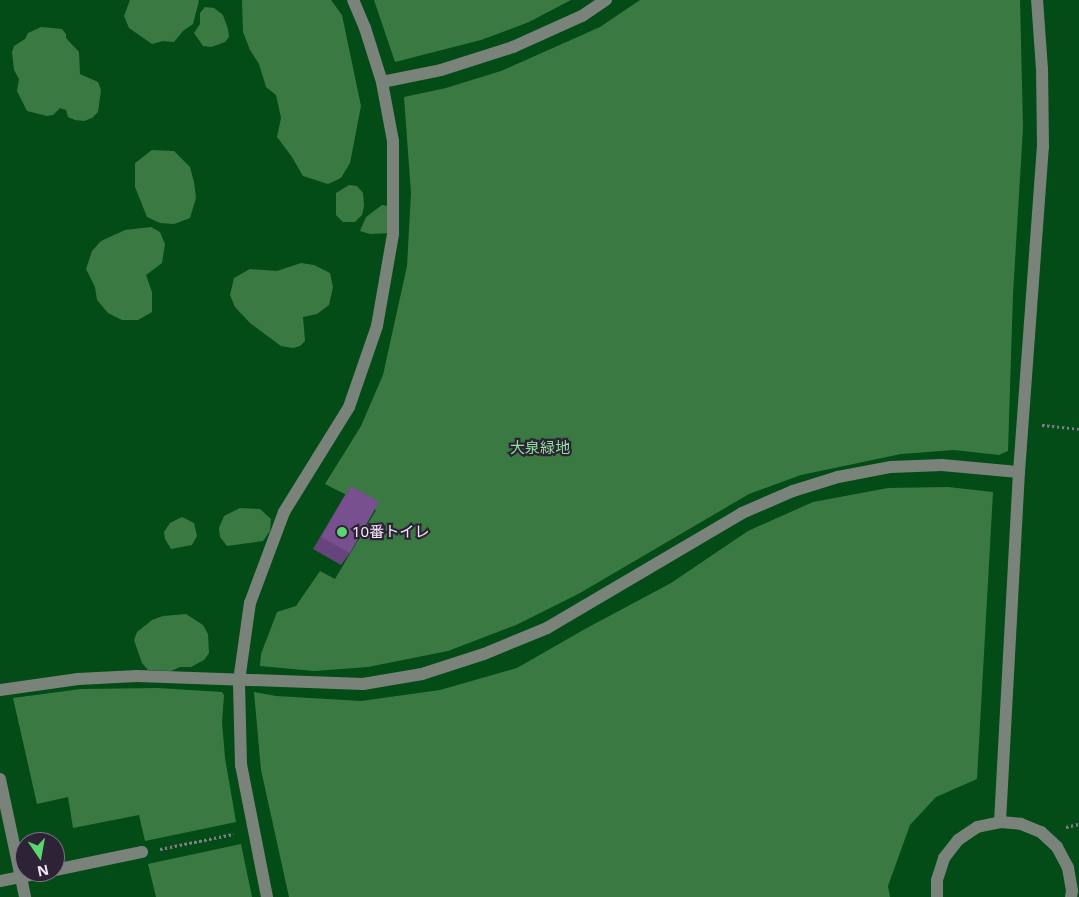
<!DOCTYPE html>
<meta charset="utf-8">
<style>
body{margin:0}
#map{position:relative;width:1079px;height:897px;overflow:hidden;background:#392c41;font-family:"Noto Sans","Noto Sans JP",sans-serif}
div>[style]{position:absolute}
.green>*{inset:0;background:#034c17}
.forest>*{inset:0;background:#3a7a42}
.path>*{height:3px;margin-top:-1.5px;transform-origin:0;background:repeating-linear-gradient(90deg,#867b8d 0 2.5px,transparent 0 5px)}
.minor>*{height:12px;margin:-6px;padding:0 6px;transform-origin:6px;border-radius:6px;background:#79837a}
.wall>*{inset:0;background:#67457c}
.building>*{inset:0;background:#785090}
.dots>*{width:14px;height:14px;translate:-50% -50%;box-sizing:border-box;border:2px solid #2e2236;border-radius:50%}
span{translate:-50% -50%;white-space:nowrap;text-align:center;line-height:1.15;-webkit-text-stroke:4.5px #2e2236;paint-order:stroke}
.park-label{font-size:15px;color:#8ce495}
.poi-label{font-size:15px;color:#f1e9f7}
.left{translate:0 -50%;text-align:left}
.north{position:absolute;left:15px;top:832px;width:50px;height:50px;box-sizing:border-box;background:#2e2236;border:1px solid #7c7283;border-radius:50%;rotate:168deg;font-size:14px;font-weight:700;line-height:20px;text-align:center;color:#f1e9f7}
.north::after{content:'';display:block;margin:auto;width:18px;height:22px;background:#5bd56e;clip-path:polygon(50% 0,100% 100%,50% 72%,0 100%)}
</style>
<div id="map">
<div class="green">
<div style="clip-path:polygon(evenodd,0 0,1079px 0,1079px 897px,0 897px,0 0,25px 842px,55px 842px,55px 872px,25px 872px,25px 842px)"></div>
</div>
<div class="forest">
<div style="clip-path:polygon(130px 0,198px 0,199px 1px,193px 24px,183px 31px,174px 42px,163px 41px,152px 44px,129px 28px,124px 16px)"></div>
<div style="clip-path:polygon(242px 0,331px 0,342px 15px,361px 106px,350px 163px,341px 178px,328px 184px,303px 176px,292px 157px,277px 137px,281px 118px,276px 95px,266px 87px,259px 64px,250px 50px,243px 32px)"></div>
<div style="clip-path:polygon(374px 0,571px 0,529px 22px,481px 40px,395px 62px)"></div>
<div style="clip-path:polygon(640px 0,1020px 0,1023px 128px,1013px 294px,1008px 451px,999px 455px,954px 450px,901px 454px,801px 475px,749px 494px,580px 593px,516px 625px,448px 651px,368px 667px,314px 671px,260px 666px,261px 654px,277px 612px,296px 606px,320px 571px,335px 579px,376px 510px,325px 484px,361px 426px,383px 375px,407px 266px,411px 193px,404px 97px,446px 88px,501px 71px,600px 27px)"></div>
<div style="clip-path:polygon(205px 7px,214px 8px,223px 15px,228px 29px,229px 37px,225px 42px,211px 47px,203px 46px,194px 33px,200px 24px,200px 13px)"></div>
<div style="clip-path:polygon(41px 27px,62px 29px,66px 34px,66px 38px,79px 52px,80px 74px,98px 82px,101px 90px,98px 112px,92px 118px,84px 121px,75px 120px,68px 117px,66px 110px,60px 108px,53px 115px,47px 116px,27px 111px,17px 91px,19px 79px,14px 70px,12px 52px,14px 46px,25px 39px,28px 33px)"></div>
<div style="clip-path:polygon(152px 150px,174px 151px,190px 167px,194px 182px,196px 198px,190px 218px,174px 224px,160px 223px,147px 217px,135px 187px,135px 163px)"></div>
<div style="clip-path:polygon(349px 185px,357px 186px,363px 193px,364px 206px,362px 215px,355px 222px,343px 222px,336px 215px,336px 193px)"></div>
<div style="clip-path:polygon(382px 205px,388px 206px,391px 233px,370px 234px,360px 231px,366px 217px)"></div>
<div style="clip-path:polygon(151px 227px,160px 232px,165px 244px,162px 263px,146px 275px,152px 292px,152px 312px,138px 320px,122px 320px,108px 313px,97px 300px,95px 287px,86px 269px,92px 251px,101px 241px,125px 230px)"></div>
<div style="clip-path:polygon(301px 263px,314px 265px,330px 273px,333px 287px,329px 305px,317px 314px,303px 317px,305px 341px,300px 346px,293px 348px,281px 346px,250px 323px,235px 307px,230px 295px,234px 278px,250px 269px,277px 271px)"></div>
<div style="clip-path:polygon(948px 487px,993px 492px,977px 779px,936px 797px,910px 825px,888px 886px,890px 897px,289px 897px,261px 770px,254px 692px,276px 696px,361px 701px,440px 690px,517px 668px,585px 629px,671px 583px,748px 531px,813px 502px,888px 488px)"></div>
<div style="clip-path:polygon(240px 508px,260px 509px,271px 519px,270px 531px,263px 541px,227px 546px,220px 537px,219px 528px,224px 516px)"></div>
<div style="clip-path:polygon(182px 517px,194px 523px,197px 536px,192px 545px,171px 549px,165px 539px,164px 532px,170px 523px)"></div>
<div style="clip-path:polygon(186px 614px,203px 625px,208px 634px,209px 653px,204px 660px,191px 667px,180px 667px,171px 671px,148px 670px,142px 663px,134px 640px,137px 632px,152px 620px,163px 616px)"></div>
<div style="clip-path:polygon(158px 688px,222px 692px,224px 695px,222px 722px,225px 758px,236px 822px,145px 841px,139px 815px,73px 828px,68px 797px,37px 804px,13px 698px,81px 689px)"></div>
<div style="clip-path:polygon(241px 844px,252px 897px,156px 897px,148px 864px)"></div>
</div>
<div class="path">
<div style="left:1042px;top:425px;width:37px;rotate:6deg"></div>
<div style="left:1066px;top:827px;width:13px;rotate:-13deg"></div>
<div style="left:160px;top:849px;width:75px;rotate:-11.6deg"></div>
</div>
<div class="minor">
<div style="left:382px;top:82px;width:60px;rotate:-11.5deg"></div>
<div style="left:441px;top:70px;width:76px;rotate:-17.7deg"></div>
<div style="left:513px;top:47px;width:76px;rotate:-24.2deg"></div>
<div style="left:582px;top:16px;width:29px;rotate:-34deg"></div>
<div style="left:0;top:690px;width:79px;rotate:-8deg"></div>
<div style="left:78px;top:679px;width:59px;rotate:-2.9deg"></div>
<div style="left:137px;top:676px;width:226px;rotate:2deg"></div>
<div style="left:363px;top:684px;width:60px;rotate:-9.6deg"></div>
<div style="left:422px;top:674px;width:65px;rotate:-17.9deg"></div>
<div style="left:484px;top:654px;width:68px;rotate:-22.4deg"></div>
<div style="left:547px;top:628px;width:226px;rotate:-30.5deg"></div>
<div style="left:742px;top:513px;width:56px;rotate:-23.3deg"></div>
<div style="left:793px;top:491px;width:47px;rotate:-17.3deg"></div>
<div style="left:838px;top:477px;width:54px;rotate:-10.7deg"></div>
<div style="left:891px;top:467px;width:51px;rotate:-2.2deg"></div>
<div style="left:942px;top:465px;width:77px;rotate:5.2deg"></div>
<div style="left:0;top:779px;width:121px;rotate:78deg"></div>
<div style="left:1000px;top:822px;width:351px;rotate:-86.9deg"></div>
<div style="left:1019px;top:472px;width:326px;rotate:-85.8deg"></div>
<div style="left:1043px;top:147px;width:78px;rotate:-90.7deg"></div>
<div style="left:1042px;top:69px;width:69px;rotate:-94.1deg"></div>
<div style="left:55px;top:870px;width:89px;rotate:-11.7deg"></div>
<div style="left:0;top:881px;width:47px;rotate:-11.1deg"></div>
<div style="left:267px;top:897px;width:135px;rotate:-101.1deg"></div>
<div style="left:241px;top:765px;width:84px;rotate:-91.4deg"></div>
<div style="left:239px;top:681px;width:79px;rotate:-82deg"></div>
<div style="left:250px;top:603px;width:97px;rotate:-69.5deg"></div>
<div style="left:284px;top:512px;width:123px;rotate:-58.2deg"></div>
<div style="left:349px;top:407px;width:86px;rotate:-70.9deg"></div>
<div style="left:377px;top:326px;width:93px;rotate:-80.1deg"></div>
<div style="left:393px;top:234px;width:93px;rotate:-90deg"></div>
<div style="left:393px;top:141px;width:60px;rotate:-100.6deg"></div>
<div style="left:382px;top:82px;width:57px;rotate:-107.5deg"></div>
<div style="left:365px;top:28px;width:30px;rotate:-113deg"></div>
<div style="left:937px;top:897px;width:17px;rotate:-90deg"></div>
<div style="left:937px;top:880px;width:23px;rotate:-72deg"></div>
<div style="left:944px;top:858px;width:23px;rotate:-52deg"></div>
<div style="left:958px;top:840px;width:23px;rotate:-34deg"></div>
<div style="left:977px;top:827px;width:24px;rotate:-12deg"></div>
<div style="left:1000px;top:822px;width:21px;rotate:5deg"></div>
<div style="left:1021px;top:824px;width:22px;rotate:22deg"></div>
<div style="left:1041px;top:832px;width:22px;rotate:43deg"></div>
<div style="left:1057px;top:847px;width:24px;rotate:62deg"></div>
<div style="left:1068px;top:868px;width:23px;rotate:80deg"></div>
<div style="left:1072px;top:891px;width:6px;rotate:99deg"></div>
</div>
<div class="wall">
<div style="clip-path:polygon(351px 486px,350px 553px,341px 565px,313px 549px,343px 498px)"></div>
</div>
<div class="building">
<div style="clip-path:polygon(351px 486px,379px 502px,350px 553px,321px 537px)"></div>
</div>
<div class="dots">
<div style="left:342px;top:532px;background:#5bd56e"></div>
</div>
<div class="park-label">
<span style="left:540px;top:448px">大泉緑地</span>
</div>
<div class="poi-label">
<span class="left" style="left:352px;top:532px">10番トイレ</span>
</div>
<div class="north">N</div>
</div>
